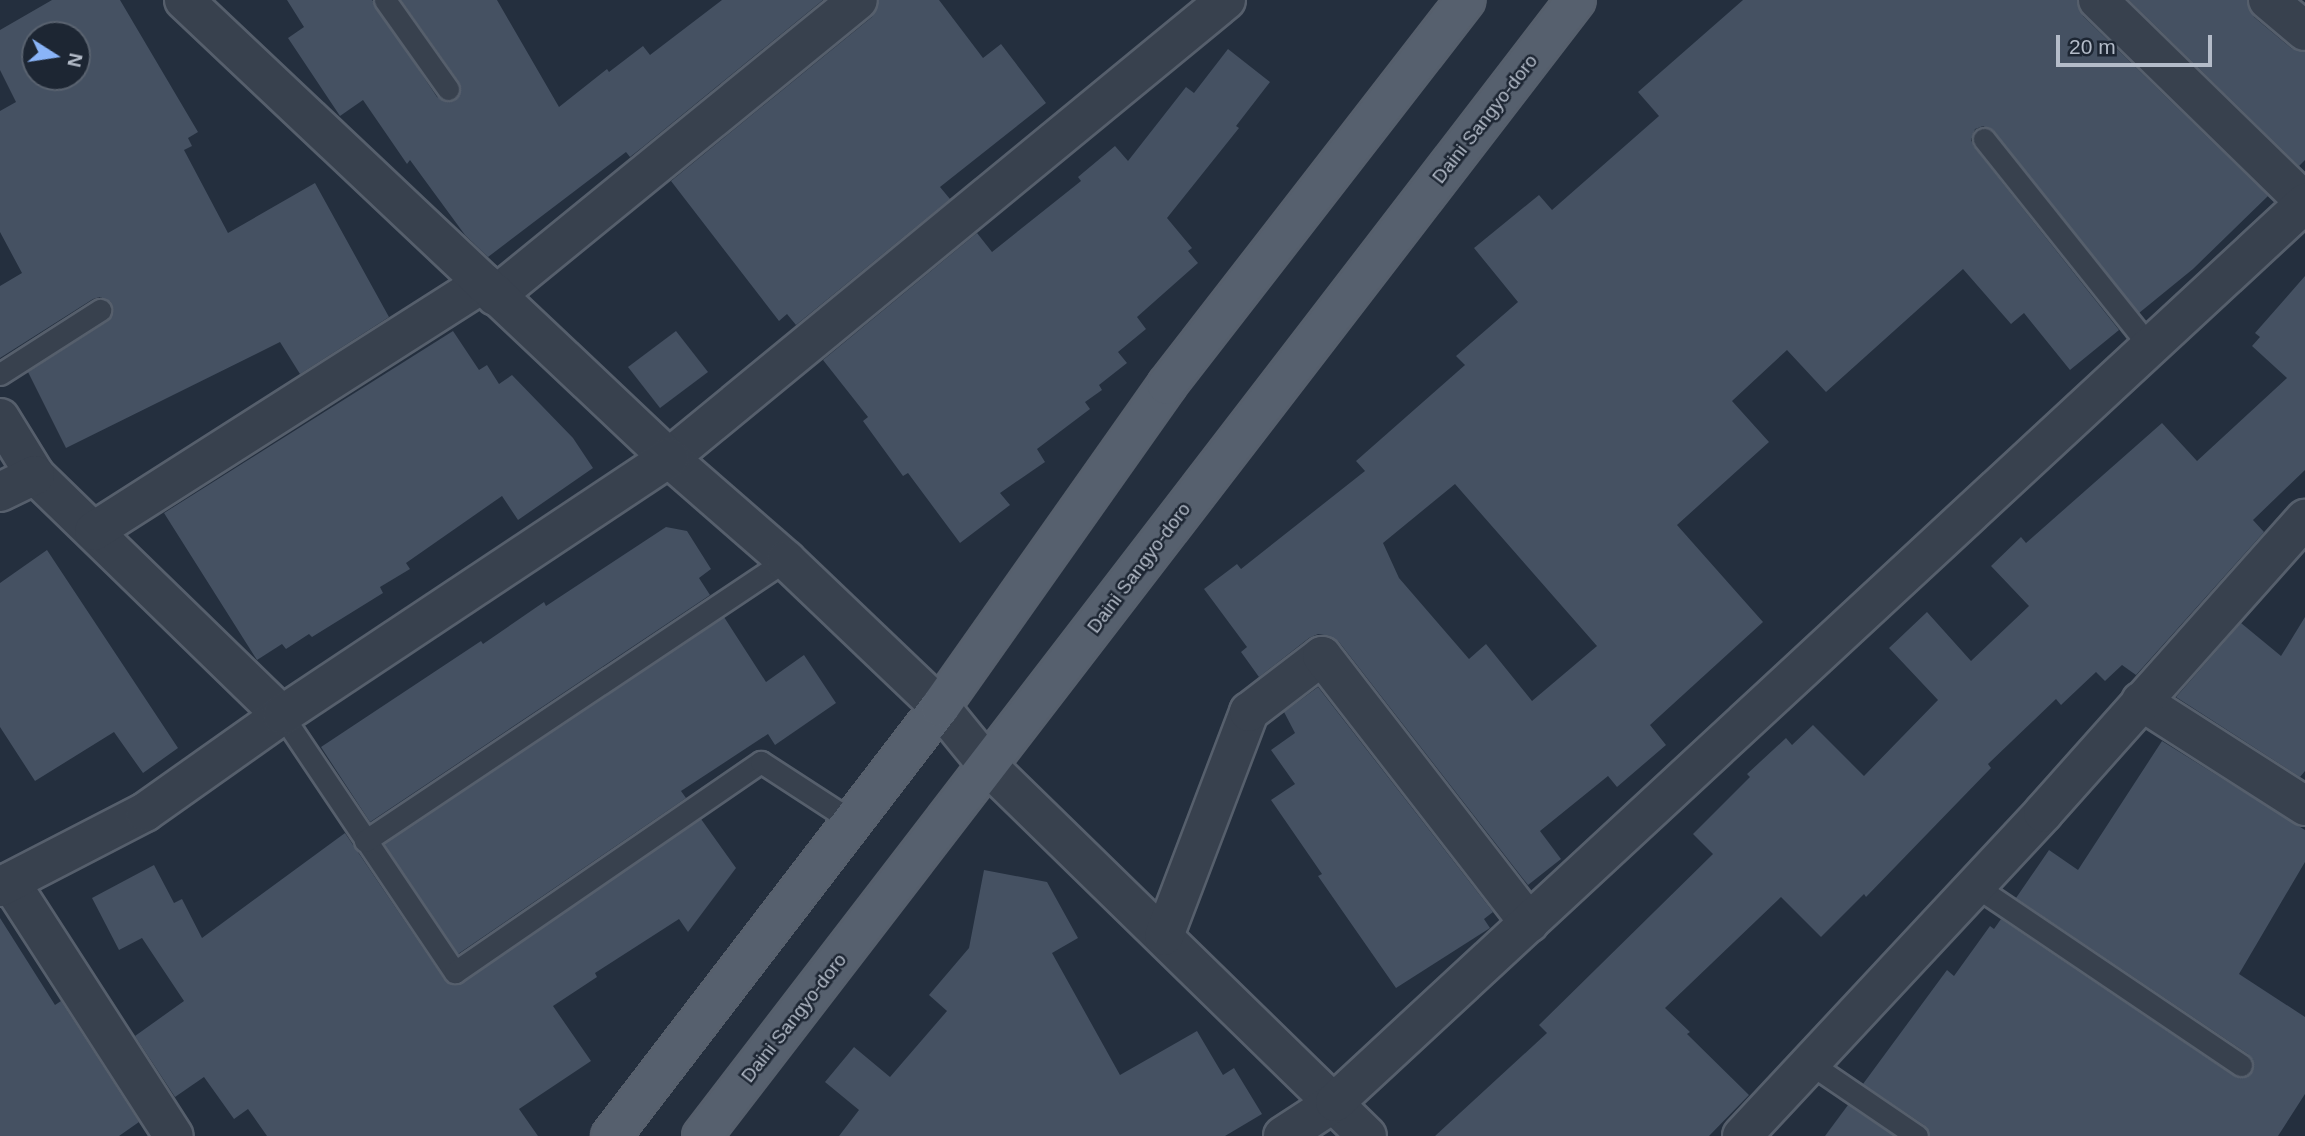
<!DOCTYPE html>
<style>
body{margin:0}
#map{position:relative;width:2305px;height:1136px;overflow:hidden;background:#242f3e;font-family:Helvetica,sans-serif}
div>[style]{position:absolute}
.building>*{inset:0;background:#455162}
.roads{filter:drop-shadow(2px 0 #565f6c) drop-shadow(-2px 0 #565f6c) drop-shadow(0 2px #565f6c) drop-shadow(0 -2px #565f6c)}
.service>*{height:21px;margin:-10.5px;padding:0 10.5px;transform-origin:10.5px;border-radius:10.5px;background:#38414e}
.minor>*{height:38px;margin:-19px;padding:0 19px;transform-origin:19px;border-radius:19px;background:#38414e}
.tertiary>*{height:38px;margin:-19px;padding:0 19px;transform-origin:19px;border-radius:19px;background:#38414e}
.primary>*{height:38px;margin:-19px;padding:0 19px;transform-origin:19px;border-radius:19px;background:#56606e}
span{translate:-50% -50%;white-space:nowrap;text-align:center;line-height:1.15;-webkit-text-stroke:5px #1d2633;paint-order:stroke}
.street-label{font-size:19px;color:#b4bcc9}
.north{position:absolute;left:21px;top:21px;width:70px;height:70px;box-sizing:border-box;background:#1d2633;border:2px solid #59626f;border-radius:50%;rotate:102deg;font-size:19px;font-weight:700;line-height:28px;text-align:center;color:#b4bcc9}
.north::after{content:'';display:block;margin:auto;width:24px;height:32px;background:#8ab4f8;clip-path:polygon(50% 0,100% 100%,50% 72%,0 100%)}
.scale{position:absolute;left:2056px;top:35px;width:156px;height:32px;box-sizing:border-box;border:4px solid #b4bcc9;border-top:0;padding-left:9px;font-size:21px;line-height:24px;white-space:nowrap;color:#b4bcc9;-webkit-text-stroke:5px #1d2633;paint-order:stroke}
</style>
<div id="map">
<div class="building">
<div style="clip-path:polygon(evenodd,52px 0,120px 0,198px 132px,188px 138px,192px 146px,184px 150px,228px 233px,315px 183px,389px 317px,300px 374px,280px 342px,66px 448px,28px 372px,108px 321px,113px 310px,111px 302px,100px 297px,93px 299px,0 358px,0 286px,22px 273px,0 232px,0 111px,16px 102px,0 70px,0 30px,52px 0,35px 35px,77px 35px,77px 77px,35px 77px,35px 35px)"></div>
<div style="clip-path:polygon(287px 0,372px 0,437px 97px,449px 102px,460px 95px,459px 82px,401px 0,497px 0,559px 107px,607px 69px,609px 72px,643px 46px,650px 55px,722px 0,823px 0,644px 146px,630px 157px,626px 152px,488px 257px,465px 235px,410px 160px,407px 164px,363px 100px,340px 116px,288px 38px,304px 27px)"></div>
<div style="clip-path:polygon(879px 0,939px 0,983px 58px,1001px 44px,1046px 103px,940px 187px,950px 199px,796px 325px,787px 314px,779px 321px,671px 181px,872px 17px)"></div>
<div style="clip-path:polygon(evenodd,1743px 0,2077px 0,2083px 16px,2268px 196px,2193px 269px,2139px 313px,1994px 131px,1983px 126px,1975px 129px,1971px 140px,1974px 147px,2119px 330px,2070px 370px,2024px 313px,2011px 324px,1963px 269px,1826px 392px,1787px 350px,1732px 401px,1769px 442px,1677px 525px,1763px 622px,1650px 725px,1666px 745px,1617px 787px,1608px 776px,1540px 831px,1561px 859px,1528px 885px,1339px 642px,1330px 636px,1318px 634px,1309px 638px,1259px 677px,1241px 652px,1247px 647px,1204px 589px,1237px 564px,1241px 569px,1365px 471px,1356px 461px,1465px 365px,1456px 356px,1518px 302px,1474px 248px,1539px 195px,1552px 210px,1659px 116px,1638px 92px,1743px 0,1455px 484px,1597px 646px,1532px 701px,1486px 644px,1469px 659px,1399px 578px,1383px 543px,1455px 484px)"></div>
<div style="clip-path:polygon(2129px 0,2247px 0,2254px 17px,2291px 48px,2305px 52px,2305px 160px,2299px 166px)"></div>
<div style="clip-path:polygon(1228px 49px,1270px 82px,1236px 126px,1239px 128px,1167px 218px,1192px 248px,1188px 251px,1198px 263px,1137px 317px,1146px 329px,1118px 352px,1127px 363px,1099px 385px,1102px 390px,1085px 402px,1090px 409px,1037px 449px,1045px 462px,1000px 493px,1010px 505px,960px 543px,908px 473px,903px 476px,863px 421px,868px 417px,823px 360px,977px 233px,992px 252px,1081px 181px,1078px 177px,1115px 146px,1128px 161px,1186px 87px,1194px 93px)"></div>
<div style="clip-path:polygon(2305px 276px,2305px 470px,2253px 520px,2264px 532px,2136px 675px,2122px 665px,2105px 681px,2096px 672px,2061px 705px,2056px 699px,1988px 764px,1991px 768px,1866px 897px,1864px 894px,1821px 937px,1781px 897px,1665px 1008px,1690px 1032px,1687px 1034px,1749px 1095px,1709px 1136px,1435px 1136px,1547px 1033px,1539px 1025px,1713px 854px,1693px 834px,1750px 777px,1747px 774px,1786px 738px,1792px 745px,1813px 725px,1864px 776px,1938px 700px,1889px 648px,1927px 612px,1971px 661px,2029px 606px,1991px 566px,2021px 537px,2026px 543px,2162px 423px,2197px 461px,2287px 378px,2252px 346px,2260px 337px,2255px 333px)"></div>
<div style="clip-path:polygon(453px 331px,479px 370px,487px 365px,499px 384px,512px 375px,573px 438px,593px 468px,518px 520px,502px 496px,406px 563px,410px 569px,380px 587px,383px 593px,312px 637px,309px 634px,286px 649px,282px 644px,257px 660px,164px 513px)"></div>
<div style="clip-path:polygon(676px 331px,708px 372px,660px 408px,628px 367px)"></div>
<div style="clip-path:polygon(666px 527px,687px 531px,711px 569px,699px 578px,710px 595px,370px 822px,321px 747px,481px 641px,483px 644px,544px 602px,546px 606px)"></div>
<div style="clip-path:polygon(47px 550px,178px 748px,143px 773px,114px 732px,35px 781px,0 727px,0 583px)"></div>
<div style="clip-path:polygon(724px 617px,766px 682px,804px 655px,836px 703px,775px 745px,768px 734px,681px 791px,686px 798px,458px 954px,384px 844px)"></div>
<div style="clip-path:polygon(2305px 617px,2305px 771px,2300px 777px,2176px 697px,2241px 623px,2281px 656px)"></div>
<div style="clip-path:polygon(1318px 687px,1493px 912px,1484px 919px,1490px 928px,1396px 988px,1318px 876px,1322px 874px,1271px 800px,1295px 784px,1271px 750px,1295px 733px,1284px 712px)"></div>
<div style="clip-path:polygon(2162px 741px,2305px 830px,2305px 862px,2239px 974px,2305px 1017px,2305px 1094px,2278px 1136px,1930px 1136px,1924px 1125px,1863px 1084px,1947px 970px,1954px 976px,1990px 926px,1994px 929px,2001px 919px,2234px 1076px,2246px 1077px,2252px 1072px,2253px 1060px,2248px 1054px,2016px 898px,2049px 850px,2078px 870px)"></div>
<div style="clip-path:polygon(701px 819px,736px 868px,688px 932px,679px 919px,595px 973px,597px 977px,553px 1006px,591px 1061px,519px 1109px,538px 1136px,267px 1136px,248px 1109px,234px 1119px,204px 1077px,175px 1097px,135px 1036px,184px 1001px,142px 938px,119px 950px,92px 898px,154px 865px,174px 903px,182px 899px,202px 938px,345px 833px,444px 979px,457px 985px)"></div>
<div style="clip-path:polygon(984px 870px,1047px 882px,1078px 938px,1052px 953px,1120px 1075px,1197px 1031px,1223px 1075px,1234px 1068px,1262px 1114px,1225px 1136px,839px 1136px,859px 1110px,825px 1082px,854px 1047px,890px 1077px,947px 1011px,929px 995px,969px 948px)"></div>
<div style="clip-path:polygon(0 918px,55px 1005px,61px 1001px,139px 1122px,119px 1136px,0 1136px)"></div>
<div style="clip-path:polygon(1848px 1105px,1894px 1136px,1825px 1136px)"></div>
</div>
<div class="roads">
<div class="service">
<div style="left:385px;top:0;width:109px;rotate:54.7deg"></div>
<div style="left:1984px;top:139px;width:265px;rotate:51.4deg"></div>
<div style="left:0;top:374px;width:119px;rotate:-32.6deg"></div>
<div style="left:282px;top:715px;width:310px;rotate:56.1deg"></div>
<div style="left:455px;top:972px;width:371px;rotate:-34.5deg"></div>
<div style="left:761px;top:762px;width:108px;rotate:33deg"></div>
<div style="left:365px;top:841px;width:506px;rotate:-33.72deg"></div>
<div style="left:1974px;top:885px;width:322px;rotate:34deg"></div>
<div style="left:1811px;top:1064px;width:128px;rotate:34.2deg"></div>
</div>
<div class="minor">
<div style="left:2098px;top:0;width:289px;rotate:44.3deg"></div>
<div style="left:2268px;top:0;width:48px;rotate:40deg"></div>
<div style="left:495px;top:296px;width:468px;rotate:-39.2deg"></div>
<div style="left:0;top:418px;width:67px;rotate:58.4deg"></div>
<div style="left:35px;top:475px;width:344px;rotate:44.2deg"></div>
<div style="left:669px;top:458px;width:721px;rotate:-39.43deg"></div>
<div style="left:0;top:492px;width:39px;rotate:-26deg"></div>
<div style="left:94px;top:531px;width:462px;rotate:-32.5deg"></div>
<div style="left:2141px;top:701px;width:195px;rotate:32.6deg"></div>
<div style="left:989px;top:767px;width:528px;rotate:44.31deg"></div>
<div style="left:10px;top:882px;width:302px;rotate:57.2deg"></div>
<div style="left:1164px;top:936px;width:240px;rotate:-69.2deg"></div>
<div style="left:1249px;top:712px;width:92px;rotate:-37.5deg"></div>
<div style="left:1322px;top:656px;width:338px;rotate:52.2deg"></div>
<div style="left:1742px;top:1136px;width:442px;rotate:-47deg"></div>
<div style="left:2043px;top:813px;width:394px;rotate:-48.3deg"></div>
</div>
<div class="tertiary">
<div style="left:184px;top:0;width:667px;rotate:43.36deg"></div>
<div style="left:669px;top:458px;width:155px;rotate:41.1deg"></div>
<div style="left:786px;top:560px;width:213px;rotate:43.7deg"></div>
<div style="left:940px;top:707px;width:77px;rotate:50.8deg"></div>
<div style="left:0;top:887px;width:163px;rotate:-27.3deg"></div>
<div style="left:145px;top:812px;width:168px;rotate:-35.3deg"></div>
<div style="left:282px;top:715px;width:465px;rotate:-33.6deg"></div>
<div style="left:1283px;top:1136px;width:62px;rotate:-33.2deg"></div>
<div style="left:1335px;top:1102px;width:1323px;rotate:-42.82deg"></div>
</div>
<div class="primary">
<div style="left:611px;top:1136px;width:541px;rotate:-52.52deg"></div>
<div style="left:940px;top:707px;width:394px;rotate:-54.8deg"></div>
<div style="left:1167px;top:385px;width:487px;rotate:-52.2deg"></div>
<div style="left:702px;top:1136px;width:1433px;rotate:-52.43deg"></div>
</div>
</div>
<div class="street-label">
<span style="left:1485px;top:119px;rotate:-52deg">Daini Sangyo-doro</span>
<span style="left:1139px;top:568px;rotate:-53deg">Daini Sangyo-doro</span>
<span style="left:794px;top:1018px;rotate:-52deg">Daini Sangyo-doro</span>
</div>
<div class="north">N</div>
<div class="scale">20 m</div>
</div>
